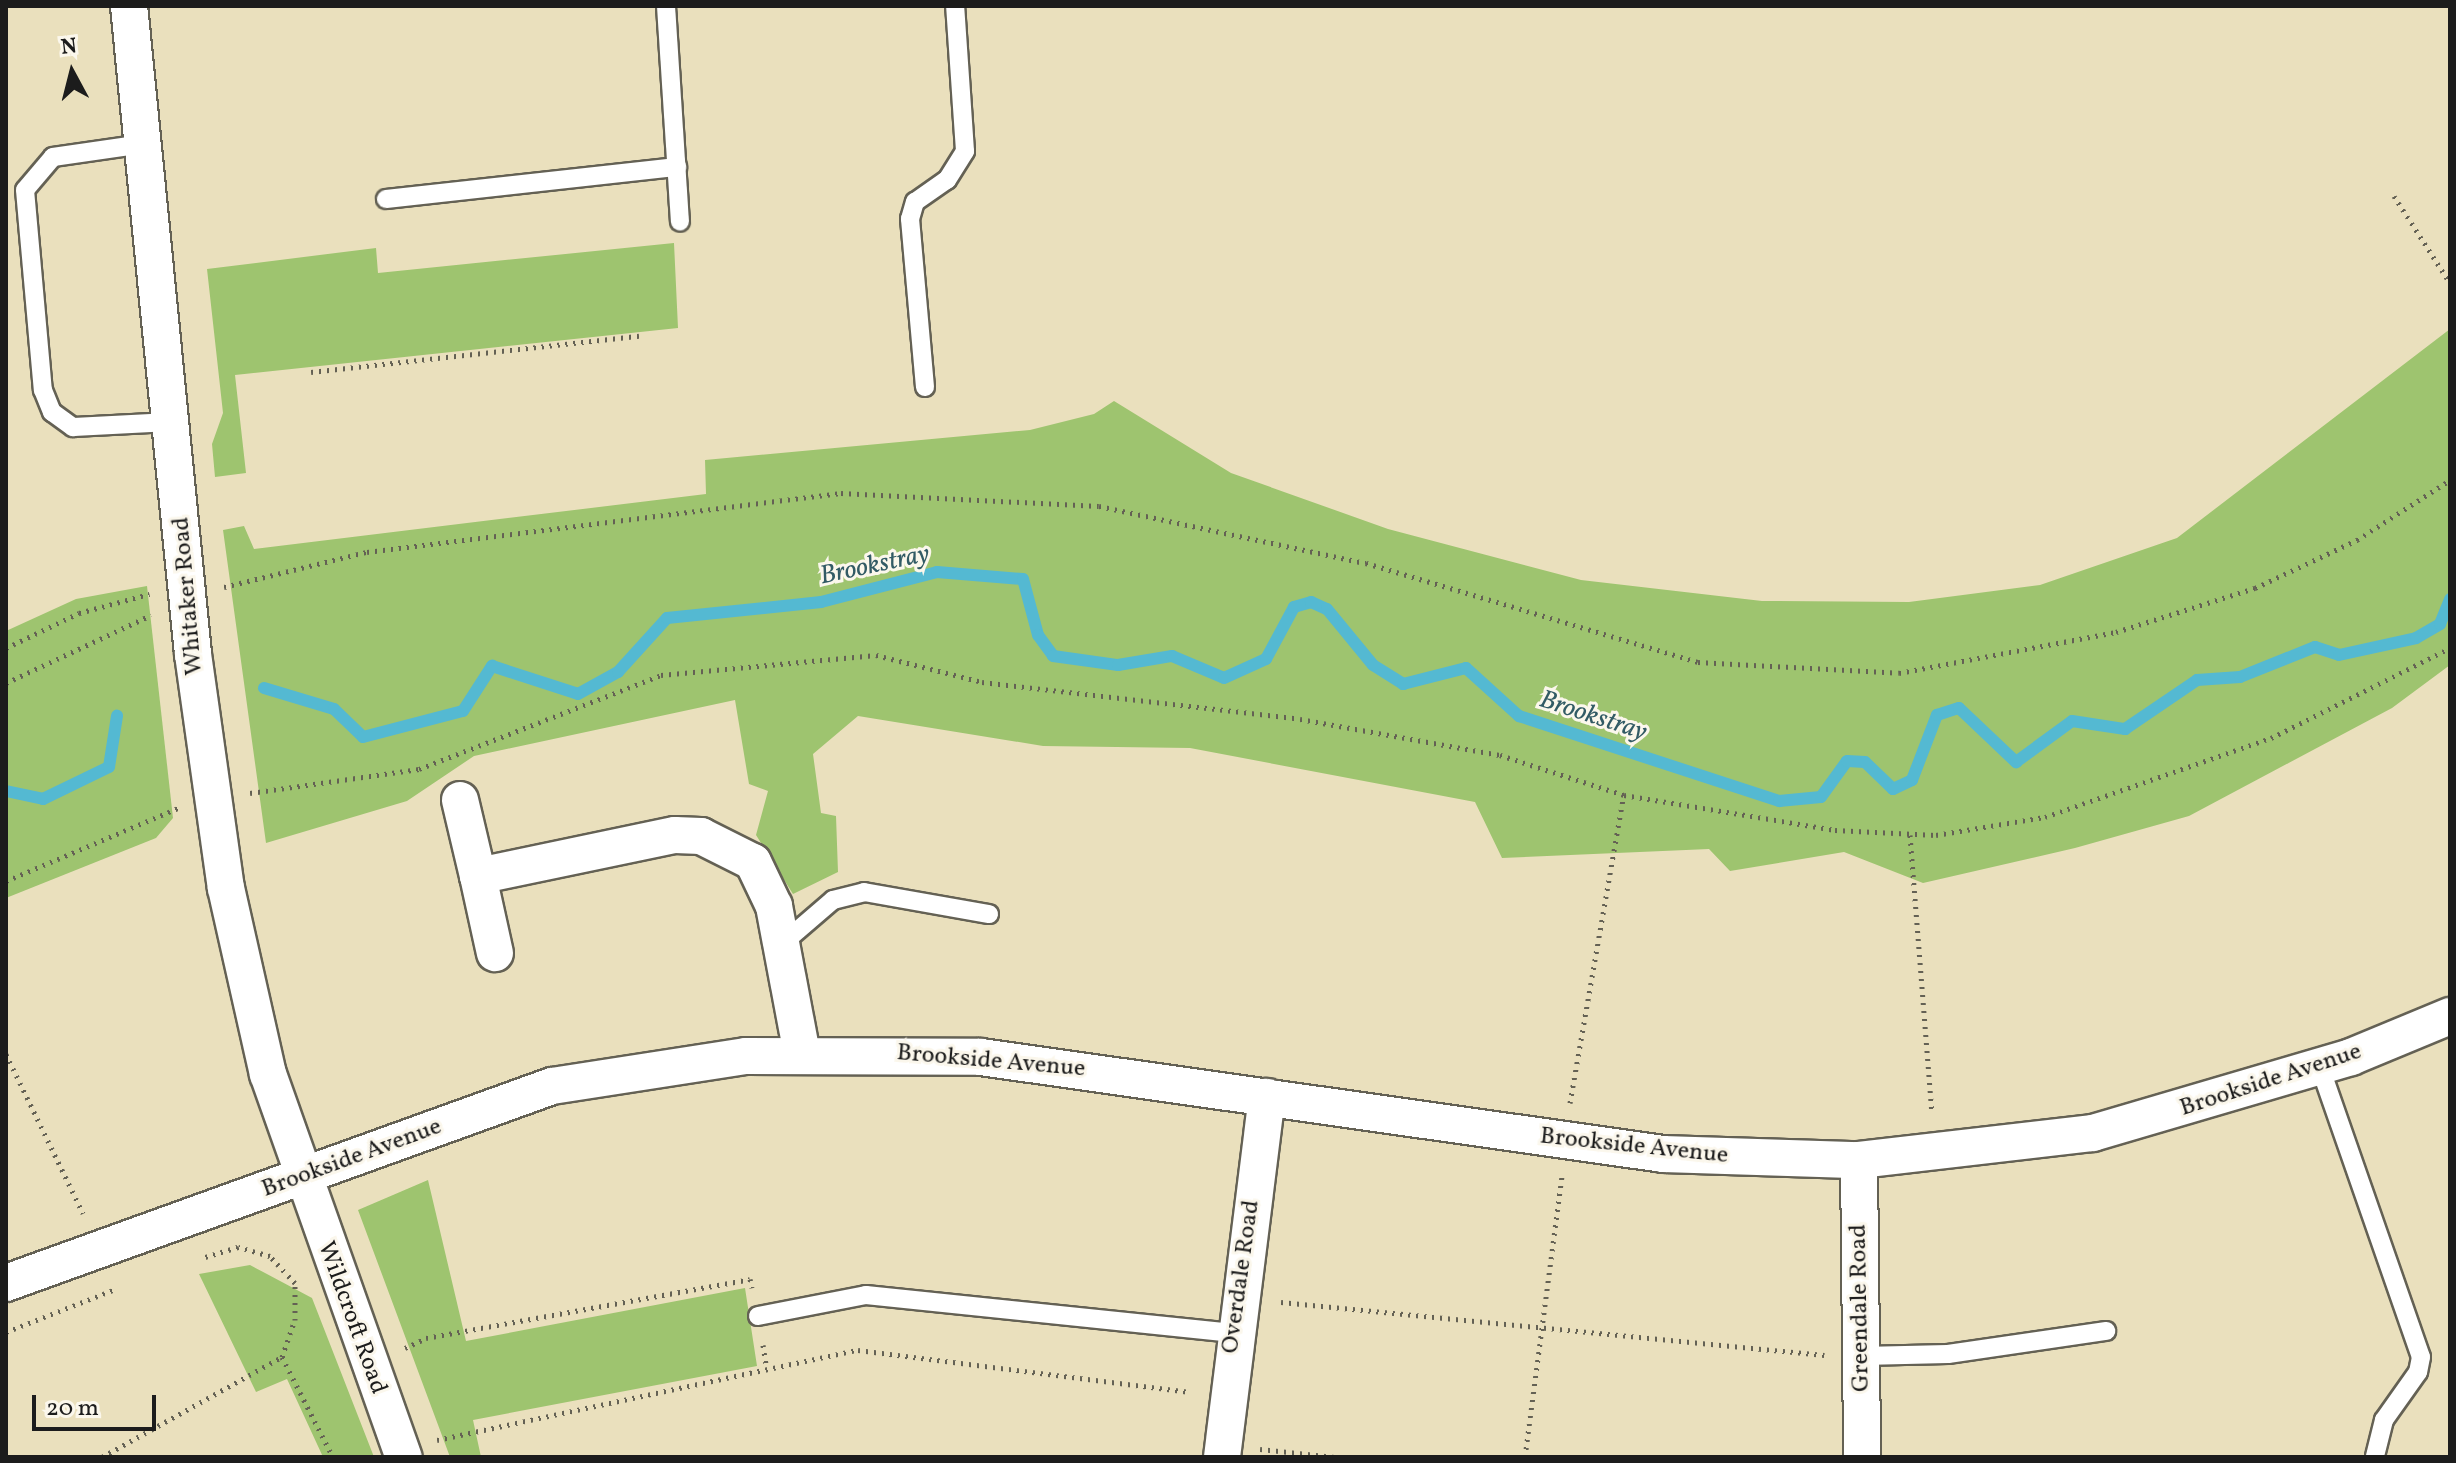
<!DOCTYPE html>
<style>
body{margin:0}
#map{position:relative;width:2456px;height:1463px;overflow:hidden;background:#eae0bd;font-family:Vollkorn,serif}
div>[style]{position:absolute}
.green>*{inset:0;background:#9ec46f}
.stream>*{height:12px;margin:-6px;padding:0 6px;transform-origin:6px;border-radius:6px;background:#54b9d2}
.path>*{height:5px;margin-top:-2.5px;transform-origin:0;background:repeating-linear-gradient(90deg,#646154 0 2px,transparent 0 8px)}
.roads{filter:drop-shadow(2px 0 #646154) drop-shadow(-2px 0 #646154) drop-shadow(0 2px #646154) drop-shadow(0 -2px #646154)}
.lane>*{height:18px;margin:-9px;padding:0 9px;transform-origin:9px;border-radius:9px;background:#fff}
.street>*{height:36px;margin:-18px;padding:0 18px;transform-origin:18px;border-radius:18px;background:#fff}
span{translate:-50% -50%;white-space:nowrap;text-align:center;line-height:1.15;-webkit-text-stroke:6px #fbf7ec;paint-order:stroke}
.street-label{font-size:24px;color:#1c1c1c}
.water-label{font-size:26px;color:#325b65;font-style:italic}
.frame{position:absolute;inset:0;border:8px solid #1c1c1c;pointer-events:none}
.north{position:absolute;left:32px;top:32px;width:80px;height:80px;-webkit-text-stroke:6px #fbf7ec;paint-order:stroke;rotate:353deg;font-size:22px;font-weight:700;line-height:32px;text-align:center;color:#1c1c1c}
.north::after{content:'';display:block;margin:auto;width:28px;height:36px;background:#1c1c1c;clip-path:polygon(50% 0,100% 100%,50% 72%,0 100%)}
.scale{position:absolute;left:32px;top:1395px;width:124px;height:36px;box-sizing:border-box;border:4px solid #1c1c1c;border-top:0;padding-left:10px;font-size:24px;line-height:28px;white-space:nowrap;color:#1c1c1c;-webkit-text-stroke:6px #fbf7ec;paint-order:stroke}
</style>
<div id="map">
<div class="green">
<div style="clip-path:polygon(674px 243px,678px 328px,235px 375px,246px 473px,215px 477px,212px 444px,223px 413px,207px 269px,376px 248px,378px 273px)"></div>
<div style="clip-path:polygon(2450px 329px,2450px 665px,2392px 708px,2189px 816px,2075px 848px,1923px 883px,1844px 852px,1730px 871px,1709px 849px,1502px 858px,1475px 802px,1190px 748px,1043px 746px,858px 716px,813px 754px,821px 813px,836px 816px,838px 872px,793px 894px,756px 835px,768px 791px,749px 784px,735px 700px,474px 756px,407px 801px,266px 843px,223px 530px,244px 526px,254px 549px,706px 494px,705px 460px,1030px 430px,1094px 414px,1114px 401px,1231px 473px,1388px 529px,1581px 580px,1762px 601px,1909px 602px,2040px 585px,2177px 538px)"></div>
<div style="clip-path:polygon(147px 586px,173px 818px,156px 838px,6px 898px,6px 631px,76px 599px)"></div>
<div style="clip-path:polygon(428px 1180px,466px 1341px,745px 1288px,757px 1366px,473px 1420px,481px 1457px,450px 1457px,358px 1210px)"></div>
<div style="clip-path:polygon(250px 1265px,312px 1298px,374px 1457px,323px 1457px,287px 1379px,256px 1392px,199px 1274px)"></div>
</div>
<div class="stream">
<div style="left:264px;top:688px;width:73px;rotate:16.7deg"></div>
<div style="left:334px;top:709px;width:40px;rotate:44deg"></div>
<div style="left:363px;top:737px;width:103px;rotate:-14.6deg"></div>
<div style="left:463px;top:711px;width:54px;rotate:-57.2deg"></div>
<div style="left:492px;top:666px;width:90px;rotate:18deg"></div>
<div style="left:578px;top:694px;width:46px;rotate:-28.8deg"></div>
<div style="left:618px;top:672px;width:73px;rotate:-47.8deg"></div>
<div style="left:667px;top:618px;width:155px;rotate:-5.9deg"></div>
<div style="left:821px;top:602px;width:120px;rotate:-14.5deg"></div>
<div style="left:937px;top:572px;width:86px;rotate:4.7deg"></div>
<div style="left:1023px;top:579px;width:58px;rotate:75deg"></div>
<div style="left:1038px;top:635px;width:26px;rotate:54deg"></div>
<div style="left:1053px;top:656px;width:66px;rotate:7.9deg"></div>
<div style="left:1118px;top:665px;width:55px;rotate:-9.5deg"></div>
<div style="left:1172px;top:656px;width:56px;rotate:22.9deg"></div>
<div style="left:1224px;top:678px;width:46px;rotate:-24.3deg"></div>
<div style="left:1266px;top:659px;width:59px;rotate:-61.7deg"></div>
<div style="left:1294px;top:607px;width:18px;rotate:-16deg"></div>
<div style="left:1311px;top:602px;width:17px;rotate:24deg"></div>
<div style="left:1327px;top:609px;width:72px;rotate:50.6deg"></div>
<div style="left:1373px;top:665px;width:36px;rotate:32deg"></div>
<div style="left:1403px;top:684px;width:65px;rotate:-14.3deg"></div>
<div style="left:1466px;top:668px;width:72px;rotate:42.2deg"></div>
<div style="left:1519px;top:716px;width:274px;rotate:18.1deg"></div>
<div style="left:1779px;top:801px;width:42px;rotate:-5.4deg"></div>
<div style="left:1821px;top:797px;width:44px;rotate:-54.2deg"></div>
<div style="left:1847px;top:761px;width:18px;rotate:3deg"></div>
<div style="left:1865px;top:762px;width:39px;rotate:44deg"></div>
<div style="left:1893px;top:789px;width:21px;rotate:-25deg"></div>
<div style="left:1912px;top:780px;width:70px;rotate:-69deg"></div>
<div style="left:1937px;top:715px;width:23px;rotate:-18deg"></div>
<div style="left:1959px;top:708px;width:79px;rotate:43.5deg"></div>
<div style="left:2016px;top:762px;width:69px;rotate:-36.2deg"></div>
<div style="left:2072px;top:721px;width:54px;rotate:8.6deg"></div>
<div style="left:2125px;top:729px;width:87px;rotate:-34.2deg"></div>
<div style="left:2197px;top:680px;width:43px;rotate:-4deg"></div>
<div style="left:2240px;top:677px;width:81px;rotate:-21.8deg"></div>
<div style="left:2315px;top:647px;width:25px;rotate:18deg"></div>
<div style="left:2339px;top:655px;width:79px;rotate:-12.4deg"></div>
<div style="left:2416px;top:638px;width:28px;rotate:-30deg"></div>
<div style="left:2440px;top:624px;width:27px;rotate:-68deg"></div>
<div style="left:6px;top:791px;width:38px;rotate:12deg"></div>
<div style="left:43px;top:799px;width:73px;rotate:-25.9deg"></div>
<div style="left:109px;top:767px;width:52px;rotate:-81.1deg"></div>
</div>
<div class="path">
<div style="left:2394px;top:196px;width:103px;rotate:57.2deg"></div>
<div style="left:311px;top:372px;width:330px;rotate:-6.3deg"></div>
<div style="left:224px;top:587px;width:147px;rotate:-13.8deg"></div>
<div style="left:367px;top:552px;width:478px;rotate:-7.1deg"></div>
<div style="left:841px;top:493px;width:258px;rotate:2.9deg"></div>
<div style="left:1099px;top:506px;width:273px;rotate:12.1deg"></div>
<div style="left:1366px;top:563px;width:346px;rotate:16.6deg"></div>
<div style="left:1698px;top:662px;width:201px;rotate:3.1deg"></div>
<div style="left:1899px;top:673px;width:221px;rotate:-10.7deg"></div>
<div style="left:2116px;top:632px;width:146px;rotate:-17.6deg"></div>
<div style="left:2255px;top:588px;width:113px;rotate:-25.2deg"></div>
<div style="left:2357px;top:540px;width:111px;rotate:-32.8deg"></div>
<div style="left:6px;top:648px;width:81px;rotate:-25.6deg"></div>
<div style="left:79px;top:613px;width:73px;rotate:-15.2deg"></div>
<div style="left:6px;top:683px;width:160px;rotate:-25.1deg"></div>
<div style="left:250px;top:793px;width:171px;rotate:-8.1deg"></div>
<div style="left:419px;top:769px;width:260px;rotate:-21.2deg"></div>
<div style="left:661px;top:675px;width:216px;rotate:-5.3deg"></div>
<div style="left:876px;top:655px;width:109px;rotate:14.3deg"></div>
<div style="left:982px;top:682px;width:320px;rotate:6.6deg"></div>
<div style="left:1300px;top:719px;width:203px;rotate:10.2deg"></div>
<div style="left:1500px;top:755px;width:130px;rotate:17.9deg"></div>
<div style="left:1624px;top:795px;width:214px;rotate:9.4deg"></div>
<div style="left:1835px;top:830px;width:101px;rotate:2.8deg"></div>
<div style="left:1936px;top:835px;width:110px;rotate:-9.4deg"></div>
<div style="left:2045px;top:817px;width:239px;rotate:-19.3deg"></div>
<div style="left:2271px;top:738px;width:200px;rotate:-26.7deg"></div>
<div style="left:1910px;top:835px;width:279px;rotate:85.5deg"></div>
<div style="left:6px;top:881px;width:187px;rotate:-23deg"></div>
<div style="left:6px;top:1054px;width:177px;rotate:64.2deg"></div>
<div style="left:1570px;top:1103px;width:313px;rotate:-80.1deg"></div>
<div style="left:1281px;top:1302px;width:546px;rotate:5.57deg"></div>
<div style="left:6px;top:1332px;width:115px;rotate:-21.4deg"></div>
<div style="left:763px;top:1345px;width:24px;rotate:81deg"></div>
<div style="left:405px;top:1348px;width:23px;rotate:-25deg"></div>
<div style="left:426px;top:1338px;width:329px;rotate:-10.3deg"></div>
<div style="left:750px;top:1279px;width:9px;rotate:77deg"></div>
<div style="left:282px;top:1357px;width:112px;rotate:63deg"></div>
<div style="left:437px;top:1440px;width:431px;rotate:-12.1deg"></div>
<div style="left:858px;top:1350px;width:335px;rotate:7.2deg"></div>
<div style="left:1260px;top:1449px;width:75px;rotate:6.1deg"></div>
<div style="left:102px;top:1457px;width:206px;rotate:-29.1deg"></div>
<div style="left:282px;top:1357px;width:39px;rotate:-71deg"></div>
<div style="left:295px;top:1320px;width:37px;rotate:-90deg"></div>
<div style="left:295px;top:1283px;width:37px;rotate:-133deg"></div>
<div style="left:270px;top:1256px;width:33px;rotate:-164deg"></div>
<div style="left:238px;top:1247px;width:39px;rotate:163deg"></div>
<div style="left:1525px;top:1457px;width:283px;rotate:-82.5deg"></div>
</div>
<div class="roads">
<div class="lane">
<div style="left:666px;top:6px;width:216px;rotate:86.3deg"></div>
<div style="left:143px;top:144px;width:91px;rotate:171.8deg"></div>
<div style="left:53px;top:157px;width:43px;rotate:130.3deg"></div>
<div style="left:25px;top:190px;width:201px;rotate:84.9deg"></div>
<div style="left:43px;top:390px;width:24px;rotate:68deg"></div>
<div style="left:52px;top:412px;width:26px;rotate:36deg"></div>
<div style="left:73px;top:427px;width:98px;rotate:-2.9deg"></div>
<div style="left:386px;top:199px;width:293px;rotate:-6.3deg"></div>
<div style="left:925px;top:387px;width:169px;rotate:-95.1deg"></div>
<div style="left:910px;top:219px;width:18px;rotate:-74deg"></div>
<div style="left:915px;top:202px;width:39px;rotate:-35deg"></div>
<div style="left:947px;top:180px;width:34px;rotate:-58deg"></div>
<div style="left:965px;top:151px;width:145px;rotate:-93.9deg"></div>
<div style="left:783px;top:943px;width:66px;rotate:-40.7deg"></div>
<div style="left:833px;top:900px;width:32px;rotate:-14deg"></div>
<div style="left:864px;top:892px;width:127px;rotate:10deg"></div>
<div style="left:2320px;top:1067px;width:307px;rotate:70.8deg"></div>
<div style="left:2421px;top:1357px;width:15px;rotate:101deg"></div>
<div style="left:2418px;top:1372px;width:59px;rotate:125.3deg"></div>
<div style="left:2384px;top:1420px;width:38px;rotate:104deg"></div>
<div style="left:758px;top:1316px;width:110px;rotate:-11deg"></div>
<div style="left:866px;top:1295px;width:369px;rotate:5.9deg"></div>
<div style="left:1862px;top:1356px;width:86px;rotate:-1.3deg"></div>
<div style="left:1948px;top:1354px;width:160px;rotate:-8.3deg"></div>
</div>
<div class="street">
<div style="left:129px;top:6px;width:651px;rotate:84.36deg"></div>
<div style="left:193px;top:654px;width:236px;rotate:82deg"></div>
<div style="left:226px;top:888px;width:191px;rotate:77.3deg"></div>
<div style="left:268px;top:1074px;width:406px;rotate:70.5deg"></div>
<div style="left:460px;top:800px;width:78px;rotate:76.7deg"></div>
<div style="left:478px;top:876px;width:201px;rotate:-11.8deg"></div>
<div style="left:675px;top:835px;width:26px;rotate:2deg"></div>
<div style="left:701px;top:836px;width:58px;rotate:26.6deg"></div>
<div style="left:753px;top:862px;width:49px;rotate:64.5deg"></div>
<div style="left:774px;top:906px;width:151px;rotate:79.3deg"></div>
<div style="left:478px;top:876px;width:79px;rotate:77.6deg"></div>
<div style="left:1859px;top:1160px;width:297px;rotate:89.4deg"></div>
<div style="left:6px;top:1283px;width:580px;rotate:-19.84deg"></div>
<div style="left:552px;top:1086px;width:196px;rotate:-8.8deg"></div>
<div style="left:746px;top:1056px;width:235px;rotate:0.2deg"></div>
<div style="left:981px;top:1057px;width:689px;rotate:8.09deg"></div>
<div style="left:1663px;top:1154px;width:196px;rotate:1.8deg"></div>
<div style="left:1859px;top:1160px;width:236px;rotate:-6.6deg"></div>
<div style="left:2093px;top:1133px;width:269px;rotate:-16.4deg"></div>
<div style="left:2351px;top:1057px;width:107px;rotate:-22.5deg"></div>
<div style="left:1222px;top:1457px;width:363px;rotate:-82.9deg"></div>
</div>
</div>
<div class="street-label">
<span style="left:189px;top:596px;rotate:-95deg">Whitaker Road</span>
<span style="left:991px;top:1062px;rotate:5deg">Brookside Avenue</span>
<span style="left:2271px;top:1081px;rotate:-18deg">Brookside Avenue</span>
<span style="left:1634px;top:1147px;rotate:6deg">Brookside Avenue</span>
<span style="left:352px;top:1159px;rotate:-20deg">Brookside Avenue</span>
<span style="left:1242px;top:1277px;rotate:-82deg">Overdale Road</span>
<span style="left:1861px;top:1308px;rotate:-91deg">Greendale Road</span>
<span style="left:351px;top:1318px;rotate:70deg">Wildcroft Road</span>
</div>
<div class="water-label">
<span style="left:875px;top:566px;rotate:-12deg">Brookstray</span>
<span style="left:1593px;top:717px;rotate:18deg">Brookstray</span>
</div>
<div class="frame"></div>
<div class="north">N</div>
<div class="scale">20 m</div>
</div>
